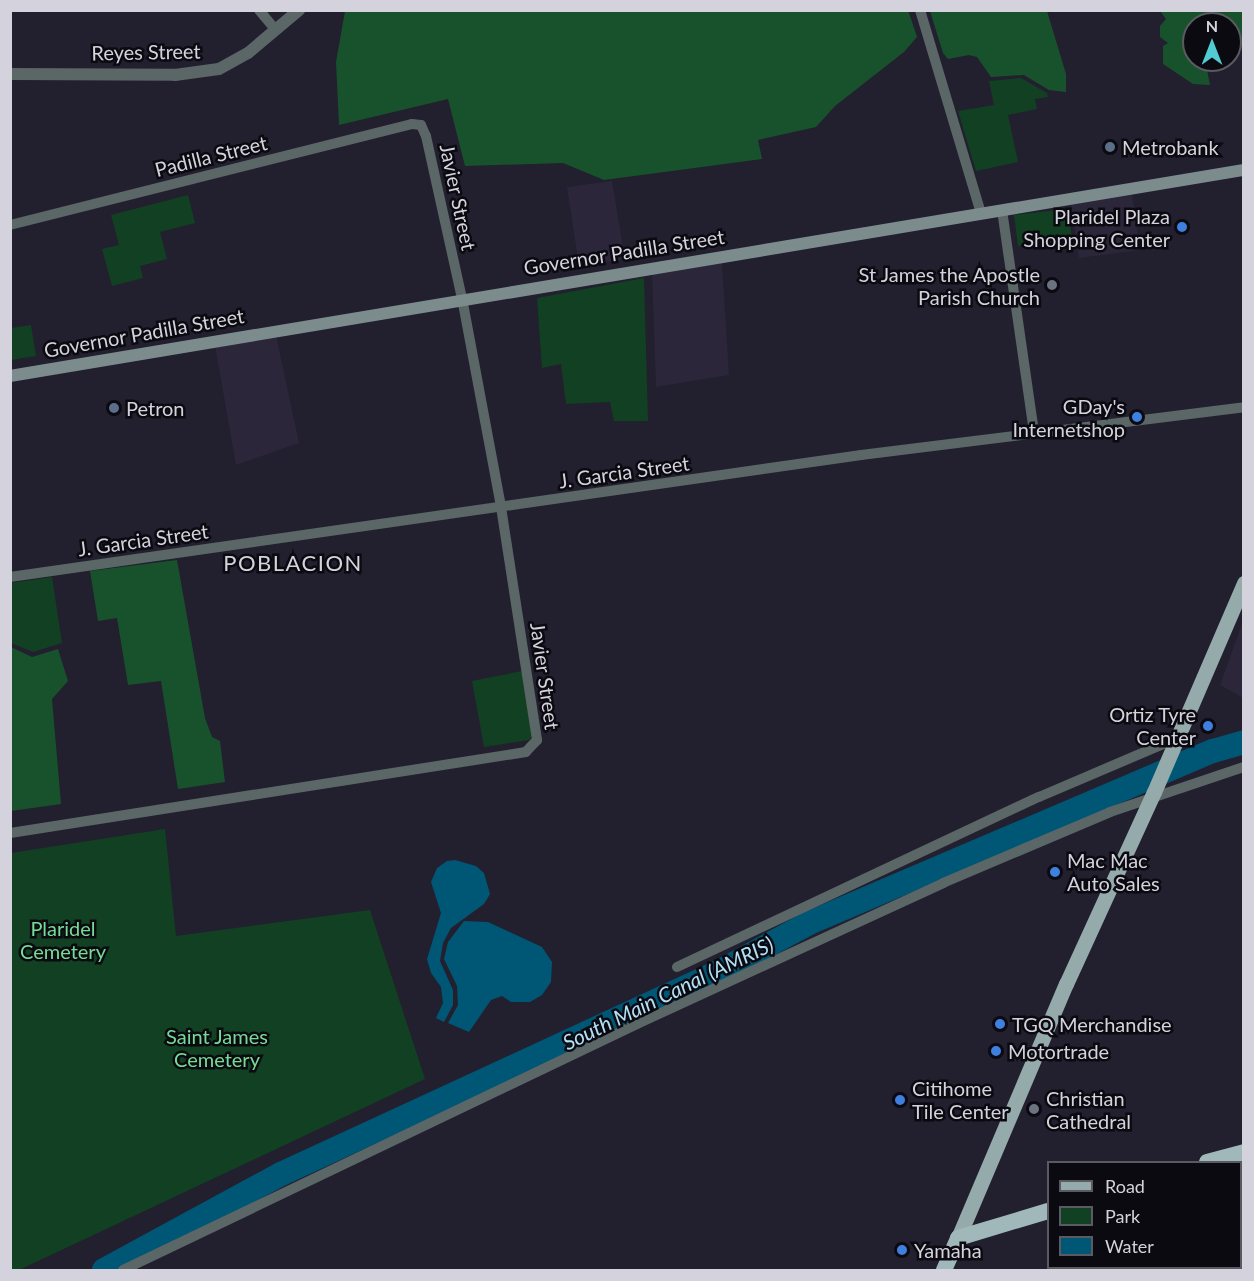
<!DOCTYPE html>
<style>
body{margin:0}
#map{position:relative;width:1254px;height:1281px;overflow:hidden;background:#221f2e;font-family:Lato,sans-serif}
div>[style]{position:absolute}
.built>*{inset:0;background:#2b263a}
.green>*{inset:0;background:#124023}
.forest>*{inset:0;background:#18522d}
.water>*{inset:0;background:#005675}
.river>*{height:24px;margin:-12px;padding:0 12px;transform-origin:12px;border-radius:12px;background:#005675}
.minor>*{height:10px;margin:-5px;padding:0 5px;transform-origin:5px;border-radius:5px;background:#5b6666}
.tertiary>*{height:12px;margin:-6px;padding:0 6px;transform-origin:6px;border-radius:6px;background:#5b6666}
.secondary>*{height:12px;margin:-6px;padding:0 6px;transform-origin:6px;border-radius:6px;background:#7c8c8d}
.primary>*{height:15px;margin:-7.5px;padding:0 7.5px;transform-origin:7.5px;border-radius:7.5px;background:#95abab}
.trunk>*{height:16px;margin:-8px;padding:0 8px;transform-origin:8px;border-radius:8px;background:#a0b8b9}
.dots>*{width:16px;height:16px;translate:-50% -50%;box-sizing:border-box;border:3px solid #0b0a10;border-radius:50%}
span{translate:-50% -50%;white-space:nowrap;text-align:center;line-height:1.15;-webkit-text-stroke:5px #0b0a10;paint-order:stroke}
.street-label{font-size:20px;color:#d4d2dc}
.poi-label{font-size:20px;color:#d4d2dc}
.left{translate:0 -50%;text-align:left}
.right{translate:-100% -50%;text-align:right}
.park-label{font-size:20px;color:#76db95}
.water-label{font-size:21px;color:#b4e0f7;font-style:italic}
.quarter-label{font-size:22px;color:#d4d2dc;letter-spacing:1.5px}
.frame{position:absolute;inset:0;border:12px solid #d4d2dc;pointer-events:none}
.legend{position:absolute;left:1047px;top:1161px;width:195px;height:108px;box-sizing:border-box;background:#0b0a10;border:2px solid #5b5a62;margin:0;padding:8px 10px;list-style:none;font-size:18px;color:#d4d2dc}
.legend li{display:flex;align-items:center;gap:12px;height:30px}
.legend b{width:30px;border:2px solid #5b5a62}
.north{position:absolute;left:1182px;top:12px;width:60px;height:60px;box-sizing:border-box;background:#0b0a10;border:2px solid #5b5a62;border-radius:50%;rotate:0deg;font-size:16px;font-weight:700;line-height:24px;text-align:center;color:#d4d2dc}
.north::after{content:'';display:block;margin:auto;width:21px;height:27px;background:#51ccd3;clip-path:polygon(50% 0,100% 100%,50% 72%,0 100%)}
</style>
<div id="map">
<div class="built">
<div style="clip-path:polygon(612px 181px,625px 259px,579px 266px,567px 187px)"></div>
<div style="clip-path:polygon(1132px 194px,1140px 250px,1079px 258px,1071px 203px)"></div>
<div style="clip-path:polygon(722px 263px,729px 375px,656px 387px,652px 272px)"></div>
<div style="clip-path:polygon(276px 335px,299px 443px,236px 465px,215px 346px)"></div>
<div style="clip-path:polygon(1243px 621px,1243px 698px,1220px 685px)"></div>
</div>
<div class="green">
<div style="clip-path:polygon(1021px 78px,1047px 93px,1048px 97px,1035px 99px,1037px 109px,1008px 115px,1018px 162px,976px 171px,958px 111px,994px 105px,989px 81px)"></div>
<div style="clip-path:polygon(188px 195px,195px 223px,160px 232px,167px 259px,140px 266px,143px 278px,112px 286px,102px 249px,119px 245px,111px 215px)"></div>
<div style="clip-path:polygon(1068px 209px,1072px 239px,1018px 246px,1014px 215px)"></div>
<div style="clip-path:polygon(644px 278px,648px 421px,614px 421px,610px 402px,566px 404px,561px 364px,542px 368px,537px 298px)"></div>
<div style="clip-path:polygon(31px 325px,36px 356px,11px 360px,11px 328px)"></div>
<div style="clip-path:polygon(52px 577px,62px 643px,33px 652px,11px 643px,11px 583px)"></div>
<div style="clip-path:polygon(522px 671px,532px 736px,529px 740px,484px 747px,472px 681px)"></div>
<div style="clip-path:polygon(165px 829px,176px 936px,370px 910px,425px 1079px,19px 1270px,11px 1270px,11px 853px)"></div>
</div>
<div class="forest">
<div style="clip-path:polygon(908px 10px,917px 37px,904px 52px,835px 106px,816px 127px,758px 140px,762px 159px,604px 180px,563px 163px,465px 166px,448px 99px,339px 125px,336px 62px,345px 11px)"></div>
<div style="clip-path:polygon(930px 11px,1047px 11px,1066px 74px,1066px 92px,1049px 90px,1024px 75px,991px 77px,977px 57px,969px 55px,948px 59px,943px 53px)"></div>
<div style="clip-path:polygon(1160px 11px,1243px 11px,1243px 56px,1237px 26px,1194px 24px,1194px 60px,1205px 60px,1210px 85px,1193px 84px,1163px 64px,1163px 46px,1168px 43px,1160px 37px,1160px 26px,1166px 19px)"></div>
<div style="clip-path:polygon(177px 560px,205px 718px,212px 737px,220px 741px,225px 782px,178px 789px,161px 681px,128px 685px,117px 618px,98px 621px,90px 571px)"></div>
<div style="clip-path:polygon(11px 647px,32px 657px,58px 649px,68px 681px,52px 699px,61px 804px,11px 811px)"></div>
</div>
<div class="water">
<div style="clip-path:polygon(455px 860px,476px 866px,484px 873px,490px 894px,484px 904px,451px 928px,443px 943px,440px 961px,453px 990px,453px 1005px,444px 1022px,436px 1018px,443px 1003px,441px 987px,431px 973px,427px 959px,441px 913px,431px 882px,437px 868px,447px 861px)"></div>
<div style="clip-path:polygon(464px 921px,488px 922px,542px 947px,552px 962px,551px 982px,542px 995px,530px 1002px,511px 1002px,502px 996px,491px 1000px,469px 1032px,448px 1023px,458px 1005px,457px 986px,444px 959px,448px 942px)"></div>
</div>
<div class="river">
<div style="left:104px;top:1270px;width:201px;rotate:-28.5deg"></div>
<div style="left:281px;top:1174px;width:488px;rotate:-24.8deg"></div>
<div style="left:724px;top:969px;width:97px;rotate:-28.4deg"></div>
<div style="left:809px;top:923px;width:439px;rotate:-23.1deg"></div>
<div style="left:1213px;top:751px;width:32px;rotate:-16deg"></div>
</div>
<div class="minor">
<div style="left:259px;top:10px;width:26px;rotate:50deg"></div>
<div style="left:920px;top:10px;width:212px;rotate:73.3deg"></div>
<div style="left:1002px;top:210px;width:223px;rotate:81.8deg"></div>
<div style="left:10px;top:225px;width:414px;rotate:-14.1deg"></div>
<div style="left:412px;top:124px;width:9px;rotate:6deg"></div>
<div style="left:421px;top:125px;width:12px;rotate:66deg"></div>
<div style="left:426px;top:136px;width:166px;rotate:77.5deg"></div>
<div style="left:462px;top:298px;width:213px;rotate:79.4deg"></div>
<div style="left:501px;top:507px;width:236px;rotate:81.2deg"></div>
<div style="left:537px;top:740px;width:16px;rotate:133deg"></div>
<div style="left:526px;top:752px;width:522px;rotate:171.08deg"></div>
<div style="left:10px;top:577px;width:860px;rotate:-8.16deg"></div>
<div style="left:861px;top:455px;width:386px;rotate:-7.1deg"></div>
<div style="left:677px;top:967px;width:400px;rotate:-25.2deg"></div>
<div style="left:1039px;top:797px;width:150px;rotate:-23.1deg"></div>
<div style="left:1240px;top:1163px;width:11px;rotate:68deg"></div>
<div style="left:1217px;top:1268px;width:2px;rotate:63deg"></div>
<div style="left:1229px;top:1268px;width:2px;rotate:63deg"></div>
<div style="left:123px;top:1270px;width:570px;rotate:-25.58deg"></div>
<div style="left:637px;top:1024px;width:337px;rotate:-24.7deg"></div>
<div style="left:943px;top:883px;width:181px;rotate:-23deg"></div>
<div style="left:1110px;top:812px;width:141px;rotate:-18.6deg"></div>
</div>
<div class="tertiary">
<div style="left:10px;top:74px;width:165px;rotate:0.3deg"></div>
<div style="left:175px;top:75px;width:44px;rotate:-7.8deg"></div>
<div style="left:219px;top:69px;width:33px;rotate:-29deg"></div>
<div style="left:248px;top:53px;width:67px;rotate:-40.1deg"></div>
</div>
<div class="secondary">
<div style="left:10px;top:376px;width:1251px;rotate:-9.48deg"></div>
</div>
<div class="primary">
<div style="left:958px;top:1238px;width:276px;rotate:-67deg"></div>
<div style="left:1066px;top:984px;width:211px;rotate:-65.4deg"></div>
<div style="left:1154px;top:792px;width:228px;rotate:-66.7deg"></div>
</div>
<div class="trunk">
<div style="left:1207px;top:1162px;width:38px;rotate:-15deg"></div>
<div style="left:944px;top:1270px;width:35px;rotate:-66deg"></div>
<div style="left:958px;top:1238px;width:94px;rotate:-16.7deg"></div>
</div>
<div class="dots">
<div style="left:1110px;top:147px;background:#5c6f8a"></div>
<div style="left:1182px;top:227px;background:#3f7fe0"></div>
<div style="left:1052px;top:285px;background:#6b7280"></div>
<div style="left:114px;top:408px;background:#5c6f8a"></div>
<div style="left:1137px;top:417px;background:#3f7fe0"></div>
<div style="left:1208px;top:726px;background:#3f7fe0"></div>
<div style="left:1055px;top:872px;background:#3f7fe0"></div>
<div style="left:1000px;top:1024px;background:#3f7fe0"></div>
<div style="left:996px;top:1051px;background:#3f7fe0"></div>
<div style="left:900px;top:1100px;background:#3f7fe0"></div>
<div style="left:1034px;top:1109px;background:#6b7280"></div>
<div style="left:902px;top:1250px;background:#3f7fe0"></div>
</div>
<div class="street-label">
<span style="left:146px;top:52px;rotate:-1deg">Reyes Street</span>
<span style="left:211px;top:156px;rotate:-14deg">Padilla Street</span>
<span style="left:458px;top:197px;rotate:78deg">Javier Street</span>
<span style="left:624px;top:252px;rotate:-9deg">Governor Padilla Street</span>
<span style="left:144px;top:333px;rotate:-10deg">Governor Padilla Street</span>
<span style="left:624px;top:472px;rotate:-8deg">J. Garcia Street</span>
<span style="left:143px;top:540px;rotate:-8deg">J. Garcia Street</span>
<span style="left:545px;top:676px;rotate:82deg">Javier Street</span>
</div>
<div class="poi-label">
<span class="left" style="left:1122px;top:147px">Metrobank</span>
<span class="right" style="left:1170px;top:228px">Plaridel Plaza<br>Shopping Center</span>
<span class="right" style="left:1040px;top:286px">St James the Apostle<br>Parish Church</span>
<span class="right" style="left:1125px;top:418px">GDay's<br>Internetshop</span>
<span class="left" style="left:126px;top:408px">Petron</span>
<span class="right" style="left:1196px;top:726px">Ortiz Tyre<br>Center</span>
<span class="left" style="left:1067px;top:872px">Mac Mac<br>Auto Sales</span>
<span class="left" style="left:1012px;top:1024px">TGQ Merchandise</span>
<span class="left" style="left:1008px;top:1051px">Motortrade</span>
<span class="left" style="left:912px;top:1100px">Citihome<br>Tile Center</span>
<span class="left" style="left:1046px;top:1110px">Christian<br>Cathedral</span>
<span class="left" style="left:914px;top:1250px">Yamaha</span>
</div>
<div class="park-label">
<span style="left:63px;top:940px">Plaridel<br>Cemetery</span>
<span style="left:217px;top:1048px">Saint James<br>Cemetery</span>
</div>
<div class="water-label">
<span style="left:668px;top:993px;rotate:-26deg">South Main Canal (AMRIS)</span>
</div>
<div class="quarter-label">
<span style="left:293px;top:563px">POBLACION</span>
</div>
<div class="frame"></div>
<ul class="legend">
<li><b style="height:8px;background:#95abab"></b>Road</li>
<li><b style="height:16px;background:#124023"></b>Park</li>
<li><b style="height:16px;background:#005675"></b>Water</li>
</ul>
<div class="north">N</div>
</div>
